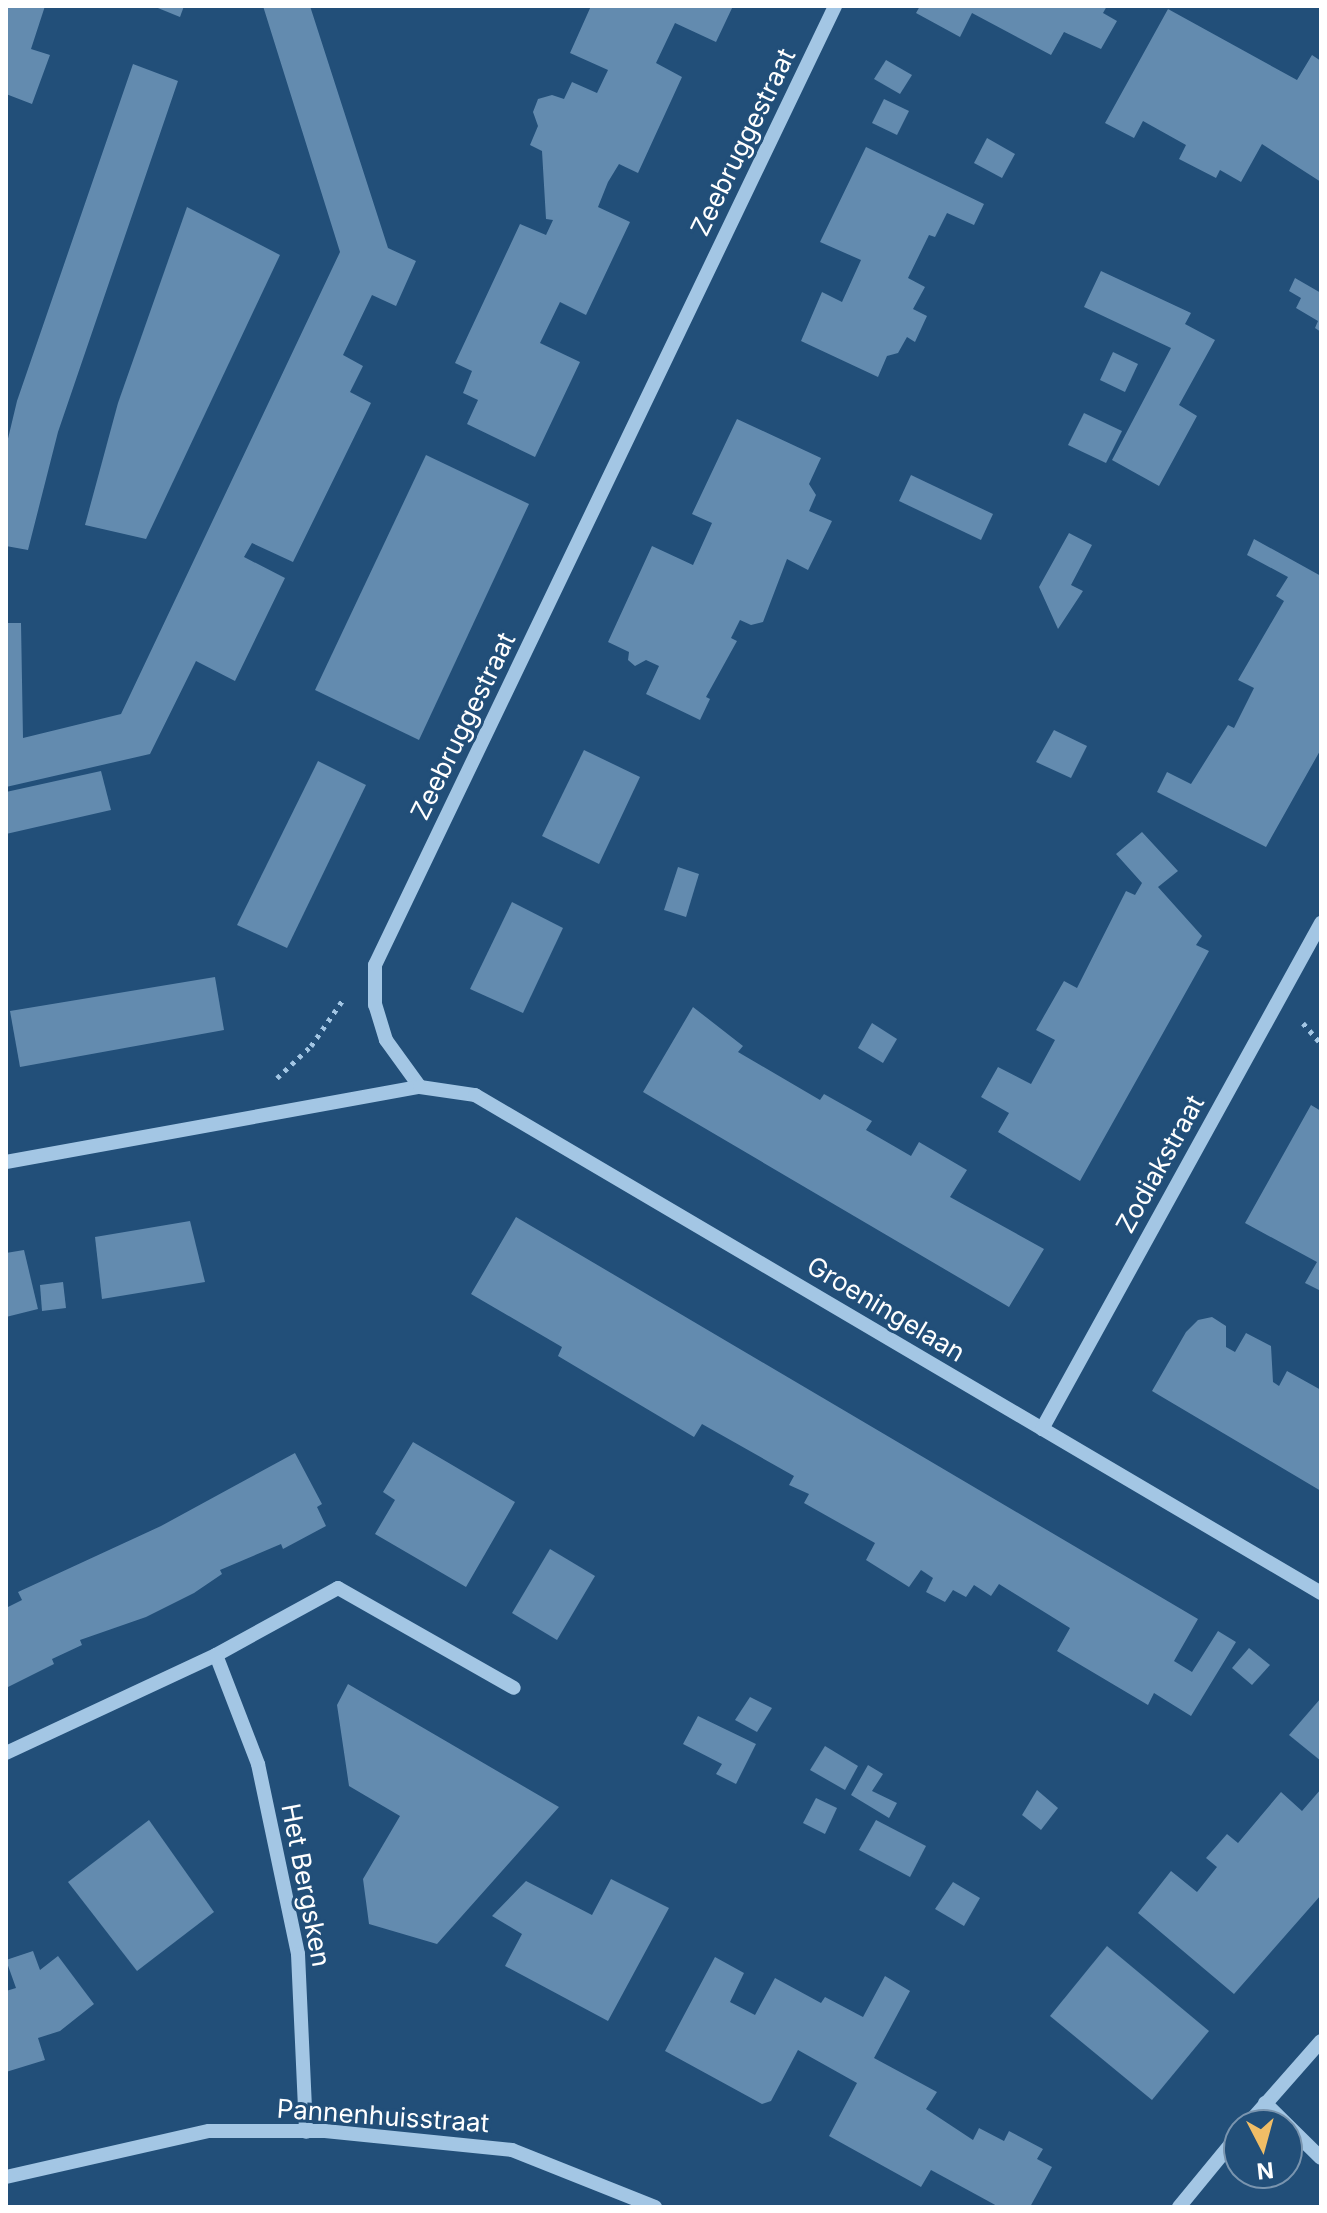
<!DOCTYPE html>
<style>
body{margin:0}
#map{position:relative;width:1327px;height:2213px;overflow:hidden;background:#224f79;font-family:Inter,sans-serif}
div>[style]{position:absolute}
.building>*{inset:0;background:#638baf}
.path>*{height:5px;margin-top:-2.5px;transform-origin:0;background:repeating-linear-gradient(90deg,#a3c6e4 0 4px,transparent 0 10px)}
.minor>*{height:14px;margin:-7px;padding:0 7px;transform-origin:7px;border-radius:7px;background:#a3c6e4}
span{translate:-50% -50%;white-space:nowrap;text-align:center;line-height:1.15;-webkit-text-stroke:6px #224f79;paint-order:stroke}
.street-label{font-size:26px;color:#fff}
.frame{position:absolute;inset:0;border:8px solid #fff;pointer-events:none}
.north{position:absolute;left:1223px;top:2109px;width:80px;height:80px;box-sizing:border-box;background:#224f79;border:2px solid #7a95af;border-radius:50%;rotate:174deg;font-size:22px;font-weight:700;line-height:32px;text-align:center;color:#fff}
.north::after{content:'';display:block;margin:auto;width:28px;height:36px;background:#f0bd66;clip-path:polygon(50% 0,100% 100%,50% 72%,0 100%)}
</style>
<div id="map">
<div class="building">
<div style="clip-path:polygon(6px 6px,45px 6px,31px 49px,50px 55px,32px 104px,6px 94px)"></div>
<div style="clip-path:polygon(153px 6px,184px 6px,180px 17px)"></div>
<div style="clip-path:polygon(263px 6px,310px 6px,388px 248px,416px 261px,396px 306px,372px 295px,343px 355px,363px 366px,350px 392px,371px 403px,293px 562px,252px 543px,244px 557px,285px 578px,235px 681px,196px 661px,150px 754px,6px 787px,6px 623px,21px 623px,23px 738px,121px 714px,340px 252px)"></div>
<div style="clip-path:polygon(591px 6px,733px 6px,716px 42px,675px 23px,656px 63px,682px 77px,638px 173px,619px 164px,608px 182px,598px 207px,630px 222px,586px 315px,560px 302px,540px 343px,580px 362px,535px 457px,467px 424px,478px 400px,463px 393px,472px 371px,455px 363px,520px 224px,546px 235px,553px 220px,546px 219px,542px 151px,530px 145px,538px 126px,533px 112px,538px 99px,552px 95px,564px 99px,572px 82px,597px 93px,608px 70px,570px 53px)"></div>
<div style="clip-path:polygon(920px 6px,1107px 6px,1103px 13px,1117px 21px,1101px 49px,1064px 32px,1051px 55px,972px 13px,960px 37px,916px 13px)"></div>
<div style="clip-path:polygon(1168px 9px,1297px 80px,1312px 55px,1321px 61px,1321px 182px,1262px 144px,1241px 182px,1220px 170px,1216px 178px,1179px 159px,1186px 145px,1143px 121px,1134px 138px,1105px 123px)"></div>
<div style="clip-path:polygon(886px 60px,912px 75px,900px 94px,874px 79px)"></div>
<div style="clip-path:polygon(133px 64px,178px 81px,58px 432px,28px 550px,6px 546px,6px 447px,17px 401px)"></div>
<div style="clip-path:polygon(884px 99px,909px 111px,897px 135px,872px 123px)"></div>
<div style="clip-path:polygon(987px 138px,1015px 154px,1002px 178px,974px 163px)"></div>
<div style="clip-path:polygon(866px 147px,984px 204px,974px 225px,947px 213px,935px 237px,929px 235px,908px 278px,925px 287px,913px 309px,927px 316px,915px 342px,907px 337px,898px 353px,887px 356px,878px 377px,801px 341px,822px 292px,842px 302px,861px 260px,820px 242px)"></div>
<div style="clip-path:polygon(187px 207px,280px 255px,146px 539px,85px 525px,118px 403px)"></div>
<div style="clip-path:polygon(1101px 271px,1191px 313px,1185px 324px,1215px 340px,1179px 405px,1197px 416px,1159px 486px,1112px 460px,1171px 348px,1084px 307px)"></div>
<div style="clip-path:polygon(1295px 278px,1321px 293px,1321px 332px,1315px 328px,1318px 321px,1296px 308px,1301px 298px,1289px 291px)"></div>
<div style="clip-path:polygon(1113px 352px,1138px 364px,1125px 392px,1100px 380px)"></div>
<div style="clip-path:polygon(1084px 413px,1122px 431px,1106px 463px,1068px 445px)"></div>
<div style="clip-path:polygon(737px 419px,821px 458px,809px 484px,816px 495px,809px 511px,832px 521px,808px 570px,787px 559px,763px 622px,751px 625px,740px 620px,731px 638px,737px 641px,706px 697px,710px 699px,700px 720px,646px 694px,659px 666px,646px 660px,635px 666px,628px 660px,629px 652px,608px 642px,652px 546px,693px 565px,712px 523px,692px 514px)"></div>
<div style="clip-path:polygon(426px 455px,529px 504px,419px 740px,315px 690px)"></div>
<div style="clip-path:polygon(911px 475px,993px 514px,981px 540px,899px 501px)"></div>
<div style="clip-path:polygon(1069px 533px,1092px 545px,1071px 585px,1083px 591px,1058px 629px,1039px 587px)"></div>
<div style="clip-path:polygon(1254px 539px,1321px 576px,1321px 749px,1266px 847px,1157px 792px,1167px 772px,1191px 784px,1228px 725px,1234px 728px,1254px 688px,1238px 680px,1284px 601px,1276px 596px,1288px 577px,1247px 555px)"></div>
<div style="clip-path:polygon(1054px 730px,1087px 746px,1071px 778px,1036px 762px)"></div>
<div style="clip-path:polygon(584px 750px,640px 777px,599px 864px,542px 836px)"></div>
<div style="clip-path:polygon(318px 761px,366px 785px,287px 948px,237px 925px)"></div>
<div style="clip-path:polygon(101px 771px,111px 810px,6px 834px,6px 792px)"></div>
<div style="clip-path:polygon(1142px 832px,1178px 871px,1158px 887px,1202px 936px,1196px 945px,1209px 951px,1080px 1181px,998px 1132px,1009px 1113px,981px 1097px,998px 1067px,1031px 1084px,1055px 1040px,1036px 1030px,1064px 981px,1077px 988px,1126px 891px,1135px 895px,1142px 883px,1116px 854px)"></div>
<div style="clip-path:polygon(678px 867px,699px 874px,686px 917px,664px 910px)"></div>
<div style="clip-path:polygon(512px 902px,563px 928px,523px 1013px,470px 989px)"></div>
<div style="clip-path:polygon(215px 977px,224px 1030px,20px 1067px,10px 1011px)"></div>
<div style="clip-path:polygon(693px 1007px,743px 1046px,738px 1052px,820px 1100px,824px 1094px,872px 1121px,866px 1130px,911px 1156px,919px 1142px,967px 1170px,950px 1197px,1044px 1249px,1009px 1307px,643px 1092px)"></div>
<div style="clip-path:polygon(872px 1023px,897px 1039px,883px 1063px,858px 1048px)"></div>
<div style="clip-path:polygon(1311px 1105px,1321px 1111px,1321px 1291px,1305px 1283px,1317px 1262px,1245px 1223px)"></div>
<div style="clip-path:polygon(516px 1217px,1198px 1619px,1174px 1661px,1192px 1672px,1218px 1631px,1236px 1642px,1191px 1716px,1154px 1693px,1148px 1705px,1057px 1651px,1070px 1628px,999px 1584px,991px 1596px,974px 1585px,966px 1597px,953px 1590px,945px 1602px,926px 1592px,933px 1578px,921px 1570px,909px 1587px,866px 1560px,875px 1543px,804px 1503px,809px 1494px,789px 1485px,794px 1476px,702px 1424px,694px 1437px,558px 1356px,562px 1347px,471px 1294px)"></div>
<div style="clip-path:polygon(190px 1221px,205px 1282px,102px 1299px,95px 1237px)"></div>
<div style="clip-path:polygon(24px 1250px,38px 1309px,6px 1317px,6px 1253px)"></div>
<div style="clip-path:polygon(63px 1282px,66px 1308px,42px 1311px,40px 1285px)"></div>
<div style="clip-path:polygon(1212px 1317px,1226px 1326px,1226px 1347px,1235px 1352px,1246px 1333px,1271px 1346px,1273px 1382px,1279px 1386px,1287px 1371px,1321px 1390px,1321px 1491px,1152px 1391px,1186px 1332px,1198px 1320px)"></div>
<div style="clip-path:polygon(413px 1442px,515px 1502px,466px 1587px,375px 1534px,395px 1500px,383px 1492px)"></div>
<div style="clip-path:polygon(295px 1453px,322px 1504px,317px 1507px,326px 1526px,283px 1549px,281px 1544px,220px 1570px,222px 1574px,194px 1593px,146px 1617px,80px 1640px,82px 1645px,52px 1659px,54px 1664px,6px 1688px,6px 1608px,22px 1600px,18px 1592px,161px 1526px)"></div>
<div style="clip-path:polygon(550px 1549px,595px 1576px,557px 1640px,512px 1613px)"></div>
<div style="clip-path:polygon(1249px 1648px,1270px 1665px,1252px 1685px,1232px 1668px)"></div>
<div style="clip-path:polygon(348px 1684px,559px 1807px,437px 1944px,369px 1924px,363px 1879px,400px 1816px,349px 1786px,337px 1705px)"></div>
<div style="clip-path:polygon(750px 1697px,772px 1708px,757px 1732px,735px 1720px)"></div>
<div style="clip-path:polygon(1321px 1698px,1321px 1761px,1289px 1735px)"></div>
<div style="clip-path:polygon(698px 1716px,756px 1744px,736px 1784px,716px 1774px,722px 1764px,683px 1744px)"></div>
<div style="clip-path:polygon(825px 1746px,858px 1766px,845px 1790px,810px 1770px)"></div>
<div style="clip-path:polygon(868px 1765px,883px 1774px,872px 1791px,897px 1803px,889px 1818px,851px 1795px)"></div>
<div style="clip-path:polygon(1321px 1789px,1321px 1895px,1234px 1994px,1138px 1913px,1171px 1871px,1197px 1892px,1217px 1867px,1206px 1858px,1227px 1834px,1238px 1843px,1281px 1792px,1302px 1811px)"></div>
<div style="clip-path:polygon(1037px 1790px,1058px 1808px,1041px 1830px,1022px 1815px)"></div>
<div style="clip-path:polygon(816px 1798px,837px 1808px,825px 1834px,803px 1823px)"></div>
<div style="clip-path:polygon(149px 1820px,214px 1912px,137px 1971px,68px 1882px)"></div>
<div style="clip-path:polygon(876px 1820px,926px 1846px,910px 1877px,859px 1850px)"></div>
<div style="clip-path:polygon(611px 1879px,669px 1908px,608px 2021px,505px 1966px,522px 1934px,492px 1916px,526px 1881px,592px 1915px)"></div>
<div style="clip-path:polygon(953px 1882px,980px 1898px,964px 1926px,935px 1909px)"></div>
<div style="clip-path:polygon(1107px 1946px,1209px 2031px,1152px 2100px,1050px 2016px)"></div>
<div style="clip-path:polygon(33px 1951px,40px 1970px,58px 1956px,94px 2004px,60px 2031px,38px 2038px,45px 2060px,6px 2072px,6px 1991px,16px 1988px,6px 1960px)"></div>
<div style="clip-path:polygon(715px 1957px,744px 1973px,730px 2002px,755px 2015px,775px 1978px,821px 2003px,825px 1997px,863px 2017px,885px 1976px,910px 1991px,874px 2058px,937px 2092px,926px 2109px,973px 2140px,979px 2128px,1004px 2141px,1009px 2131px,1043px 2149px,1037px 2159px,1052px 2167px,1030px 2207px,999px 2207px,931px 2170px,921px 2187px,829px 2136px,857px 2083px,798px 2050px,771px 2101px,762px 2104px,665px 2051px)"></div>
</div>
<div class="path">
<div style="left:1303px;top:1023px;width:28px;rotate:49deg"></div>
<div style="left:277px;top:1078px;width:47px;rotate:-43.3deg"></div>
<div style="left:311px;top:1046px;width:55px;rotate:-55.4deg"></div>
</div>
<div class="minor">
<div style="left:420px;top:1087px;width:58px;rotate:-125.9deg"></div>
<div style="left:386px;top:1040px;width:37px;rotate:-107deg"></div>
<div style="left:375px;top:1005px;width:40px;rotate:-90deg"></div>
<div style="left:375px;top:965px;width:1064px;rotate:-64.37deg"></div>
<div style="left:6px;top:1162px;width:421px;rotate:-10.3deg"></div>
<div style="left:420px;top:1087px;width:56px;rotate:8.3deg"></div>
<div style="left:475px;top:1095px;width:982px;rotate:30.48deg"></div>
<div style="left:1042px;top:1429px;width:578px;rotate:-61.13deg"></div>
<div style="left:216px;top:1655px;width:139px;rotate:-28.8deg"></div>
<div style="left:338px;top:1588px;width:202px;rotate:29.6deg"></div>
<div style="left:6px;top:1753px;width:232px;rotate:-25deg"></div>
<div style="left:216px;top:1655px;width:117px;rotate:68.9deg"></div>
<div style="left:258px;top:1764px;width:194px;rotate:78.1deg"></div>
<div style="left:298px;top:1954px;width:178px;rotate:87.4deg"></div>
<div style="left:1265px;top:2103px;width:78px;rotate:44.5deg"></div>
<div style="left:1247px;top:2125px;width:112px;rotate:-48.6deg"></div>
<div style="left:6px;top:2177px;width:208px;rotate:-12.8deg"></div>
<div style="left:209px;top:2131px;width:116px"></div>
<div style="left:325px;top:2131px;width:188px;rotate:5.8deg"></div>
<div style="left:512px;top:2150px;width:154px;rotate:21.7deg"></div>
<div style="left:1179px;top:2207px;width:94px;rotate:-50.6deg"></div>
</div>
<div class="street-label">
<span style="left:743px;top:142px;rotate:-64deg">Zeebruggestraat</span>
<span style="left:463px;top:726px;rotate:-64deg">Zeebruggestraat</span>
<span style="left:1160px;top:1164px;rotate:-61deg">Zodiakstraat</span>
<span style="left:886px;top:1309px;rotate:31deg">Groeningelaan</span>
<span style="left:306px;top:1885px;rotate:79deg">Het Bergsken</span>
<span style="left:383px;top:2116px;rotate:4deg">Pannenhuisstraat</span>
</div>
<div class="frame"></div>
<div class="north">N</div>
</div>
